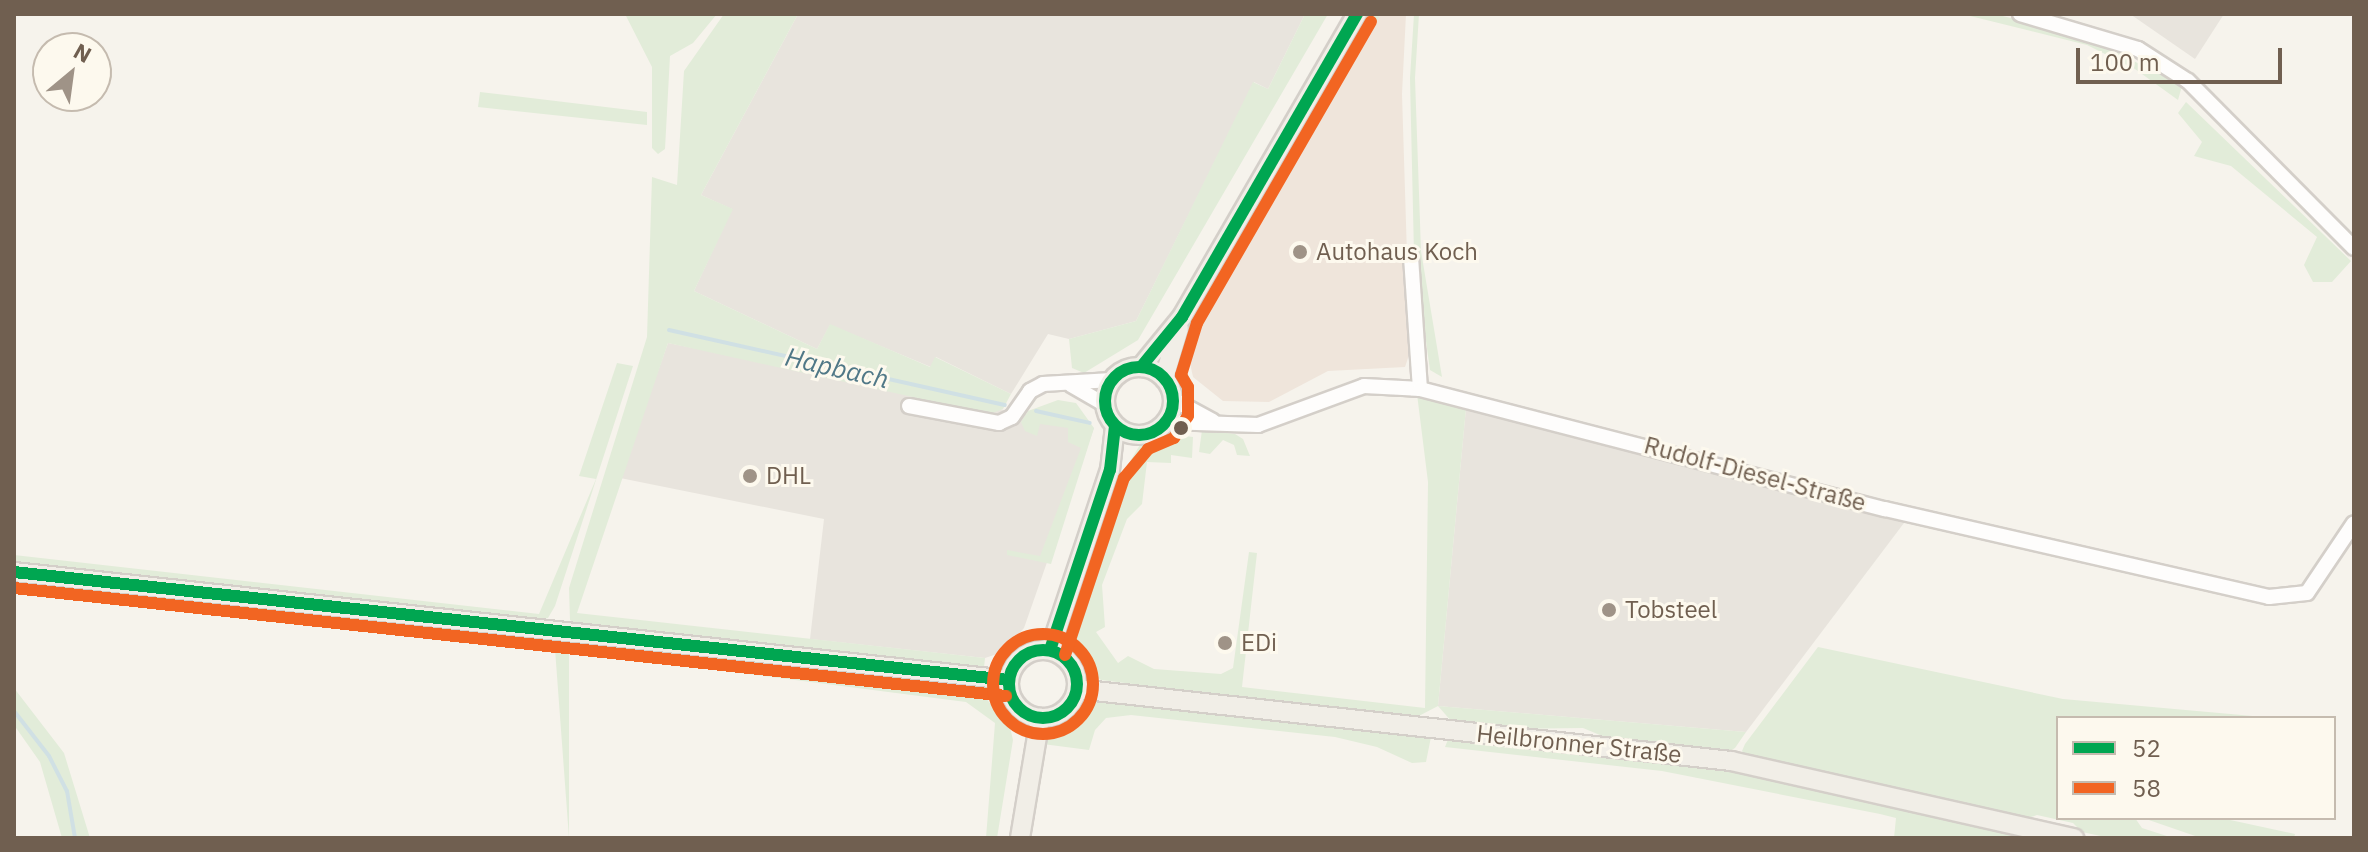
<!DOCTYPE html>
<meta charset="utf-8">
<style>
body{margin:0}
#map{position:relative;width:2368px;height:852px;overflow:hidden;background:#f6f3ec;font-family:"IBM Plex Sans",sans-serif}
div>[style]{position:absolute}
.commercial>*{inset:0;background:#efe5db}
.industrial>*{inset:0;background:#e8e4dd}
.green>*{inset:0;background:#e2ecd9}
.stream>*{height:4px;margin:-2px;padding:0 2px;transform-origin:2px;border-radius:2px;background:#d0e0e4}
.roads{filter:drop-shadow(2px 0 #d4cfc9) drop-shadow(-2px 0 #d4cfc9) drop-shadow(0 2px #d4cfc9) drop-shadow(0 -2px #d4cfc9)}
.minor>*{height:14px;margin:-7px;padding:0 7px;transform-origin:7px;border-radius:7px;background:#fefdfc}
.major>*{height:18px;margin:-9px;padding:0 9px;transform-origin:9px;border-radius:9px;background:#f1eee7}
.major>.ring{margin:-9px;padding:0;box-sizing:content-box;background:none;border:18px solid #f1eee7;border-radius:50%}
.bus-1>*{height:12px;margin:-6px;padding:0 6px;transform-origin:6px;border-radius:6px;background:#00a651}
.bus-1>.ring{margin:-6px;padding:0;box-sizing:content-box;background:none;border:12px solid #00a651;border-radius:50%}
.bus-2>*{height:12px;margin:-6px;padding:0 6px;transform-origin:6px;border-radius:6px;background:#f26522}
.bus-2>.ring{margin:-6px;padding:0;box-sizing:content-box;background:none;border:12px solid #f26522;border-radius:50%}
.dots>*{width:22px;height:22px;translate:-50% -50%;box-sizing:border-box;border:4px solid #fdf9ee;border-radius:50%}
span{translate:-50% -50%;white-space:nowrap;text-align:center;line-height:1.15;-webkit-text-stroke:6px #fdf9ee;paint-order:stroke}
.poi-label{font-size:24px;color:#705f50}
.left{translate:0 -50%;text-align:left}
.street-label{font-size:24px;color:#705f50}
.water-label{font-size:26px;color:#507887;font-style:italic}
.frame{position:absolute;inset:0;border:16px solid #705f50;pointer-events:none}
.legend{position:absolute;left:2056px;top:716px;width:280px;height:104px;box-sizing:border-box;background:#fdf9ee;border:2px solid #c5bbaf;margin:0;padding:10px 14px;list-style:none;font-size:24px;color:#705f50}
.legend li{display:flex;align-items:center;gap:16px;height:40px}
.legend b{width:40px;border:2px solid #c5bbaf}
.north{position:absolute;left:32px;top:32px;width:80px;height:80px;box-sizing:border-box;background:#fdf9ee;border:2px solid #c5bbaf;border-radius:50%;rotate:29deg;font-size:22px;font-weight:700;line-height:32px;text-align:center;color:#705f50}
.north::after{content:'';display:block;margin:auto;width:28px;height:36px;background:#9f9387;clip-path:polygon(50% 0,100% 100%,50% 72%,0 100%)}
.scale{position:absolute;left:2076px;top:48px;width:206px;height:36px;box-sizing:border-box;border:4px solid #705f50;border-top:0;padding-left:10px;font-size:24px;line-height:28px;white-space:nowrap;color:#705f50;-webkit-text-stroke:6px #fdf9ee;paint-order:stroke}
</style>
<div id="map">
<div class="commercial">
<div style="clip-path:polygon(1381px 14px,1406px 14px,1402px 94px,1410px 352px,1405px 367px,1328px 371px,1269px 402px,1223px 401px,1193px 377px,1188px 354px,1193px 333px)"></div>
</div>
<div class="industrial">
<div style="clip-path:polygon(798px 14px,1305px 14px,1268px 89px,1254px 82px,1136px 321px,1069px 339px,1048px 334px,1011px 394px,936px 357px,931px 367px,830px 325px,817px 349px,694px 291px,732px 209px,701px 195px)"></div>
<div style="clip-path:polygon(2130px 14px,2224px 14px,2195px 59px)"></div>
<div style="clip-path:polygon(668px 343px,1094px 428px,1024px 628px,1003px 652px,985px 658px,810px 639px,824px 519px,620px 478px)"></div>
<div style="clip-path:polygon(1466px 408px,1907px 519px,1746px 732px,1438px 706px)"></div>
</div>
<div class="green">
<div style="clip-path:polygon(625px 14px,717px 14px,693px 43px,670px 56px,665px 149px,658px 154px,652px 148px,652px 67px)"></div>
<div style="clip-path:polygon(724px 14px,798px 14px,701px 195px,733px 209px,694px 291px,817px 349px,830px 324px,930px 367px,935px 357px,1011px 394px,1003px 409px,990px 414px,668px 343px,577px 613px,985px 658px,984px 668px,583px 628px,570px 620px,569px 588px,647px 337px,652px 177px,677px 185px,684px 71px)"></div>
<div style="clip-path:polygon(1305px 14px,1328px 14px,1138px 340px,1084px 373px,1072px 368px,1069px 339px,1136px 321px,1253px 82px,1268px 89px)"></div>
<div style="clip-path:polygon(1367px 14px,1381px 14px,1193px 333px,1188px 354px,1178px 350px,1191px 315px)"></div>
<div style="clip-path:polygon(1414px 14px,1419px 14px,1415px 78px,1421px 251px,1442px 377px,1430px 370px,1414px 255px,1410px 78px)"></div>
<div style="clip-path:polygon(1962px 14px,1995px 14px,2089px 38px,2182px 86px,2178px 100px,2135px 69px,2087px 45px)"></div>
<div style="clip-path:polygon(480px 92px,647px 112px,647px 125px,478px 107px)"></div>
<div style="clip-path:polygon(2186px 102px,2351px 261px,2332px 282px,2313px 282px,2304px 265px,2317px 237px,2231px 166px,2194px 156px,2202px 142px,2178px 113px)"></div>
<div style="clip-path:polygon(617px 363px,633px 366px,555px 606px,548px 618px,531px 622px,14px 565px,14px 555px,539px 614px,596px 479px,579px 476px)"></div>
<div style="clip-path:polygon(1417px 394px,1466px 408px,1438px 706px,1746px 732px,1735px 748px,1727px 753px,1612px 740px,1583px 728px,1510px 729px,1452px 722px,1438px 706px,1413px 719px,1101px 680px,1081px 665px,1068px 635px,1071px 614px,1113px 490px,1141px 443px,1185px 428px,1185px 436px,1193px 437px,1192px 458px,1171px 455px,1171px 463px,1147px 462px,1142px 504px,1127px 519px,1102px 585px,1105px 627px,1096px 632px,1118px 663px,1128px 656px,1154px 669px,1221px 674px,1233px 668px,1249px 552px,1257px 553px,1242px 687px,1425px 708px,1428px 482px)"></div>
<div style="clip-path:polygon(1058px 400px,1076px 403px,1094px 428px,1051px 564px,1007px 555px,1007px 550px,1040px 556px,1081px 448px,1068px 442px,1068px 428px,1040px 424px,1037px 436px,1025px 431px,1021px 422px,1028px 411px)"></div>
<div style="clip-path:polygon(1202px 430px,1235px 434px,1243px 439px,1250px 456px,1237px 455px,1234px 445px,1223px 440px,1210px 454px,1199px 452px)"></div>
<div style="clip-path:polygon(14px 578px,552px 638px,555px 649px,568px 651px,568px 640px,979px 690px,1010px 727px,1013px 740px,997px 838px,986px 838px,995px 723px,966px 702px,569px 651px,569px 838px,555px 649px,14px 588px)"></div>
<div style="clip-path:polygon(1818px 647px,2063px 699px,2275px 718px,2058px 718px,2058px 818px,2135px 818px,2142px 828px,2173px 838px,2110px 838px,2082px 832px,2073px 823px,2037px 815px,2025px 819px,1747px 757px,1742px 751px,1745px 744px)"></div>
<div style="clip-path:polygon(14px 688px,64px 753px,90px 838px,62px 838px,40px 762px,14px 725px)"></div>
<div style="clip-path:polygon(1077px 689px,1433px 727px,1426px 762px,1412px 763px,1377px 747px,1335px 737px,1131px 715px,1106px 718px,1095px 730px,1089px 750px,1035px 743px,1040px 718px,1064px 712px)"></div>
<div style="clip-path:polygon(1449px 737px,1730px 767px,2053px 838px,1894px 838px,1896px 818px,1880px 814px,1662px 771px,1445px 747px)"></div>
<div style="clip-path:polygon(2143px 818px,2221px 818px,2295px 834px,2294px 838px,2201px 838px)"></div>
</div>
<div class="stream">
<div style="left:669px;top:330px;width:344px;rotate:12.6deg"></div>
<div style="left:1036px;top:411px;width:55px;rotate:12.5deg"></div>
<div style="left:14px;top:711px;width:57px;rotate:52.1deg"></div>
<div style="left:49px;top:756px;width:39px;rotate:63deg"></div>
<div style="left:67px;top:791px;width:48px;rotate:80.3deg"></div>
</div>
<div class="roads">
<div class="minor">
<div style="left:2020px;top:14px;width:123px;rotate:16.5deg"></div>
<div style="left:2138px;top:49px;width:59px;rotate:32.6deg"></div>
<div style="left:2188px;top:81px;width:235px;rotate:45.2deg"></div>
<div style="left:1411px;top:257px;width:132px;rotate:86.1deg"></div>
<div style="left:1071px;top:385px;width:39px;rotate:30deg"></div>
<div style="left:1174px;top:400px;width:44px;rotate:28.3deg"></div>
<div style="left:909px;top:406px;width:92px;rotate:10.7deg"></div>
<div style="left:999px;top:423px;width:14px;rotate:-25deg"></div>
<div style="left:1012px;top:417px;width:32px;rotate:-55deg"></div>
<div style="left:1030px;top:391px;width:15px;rotate:-28deg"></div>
<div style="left:1043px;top:384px;width:69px;rotate:-3.3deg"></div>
<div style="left:1166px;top:422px;width:92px;rotate:1.9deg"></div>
<div style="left:1258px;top:425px;width:113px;rotate:-20.2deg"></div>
<div style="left:1364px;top:386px;width:56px;rotate:3.1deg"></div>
<div style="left:1420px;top:389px;width:480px;rotate:14.5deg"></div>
<div style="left:1885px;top:509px;width:394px;rotate:12.9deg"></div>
<div style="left:2269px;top:597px;width:38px;rotate:-6deg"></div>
<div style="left:2307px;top:593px;width:84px;rotate:-56.1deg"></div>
</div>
<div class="major">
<div class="ring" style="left:1105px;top:367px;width:50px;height:50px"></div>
<div style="left:1141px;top:367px;width:65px;rotate:-50.6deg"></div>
<div style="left:1182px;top:317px;width:350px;rotate:-60deg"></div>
<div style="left:1164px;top:378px;width:52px;rotate:-73.3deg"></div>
<div style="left:14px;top:572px;width:1000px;rotate:6.2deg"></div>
<div class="ring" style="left:1009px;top:650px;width:50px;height:50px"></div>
<div style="left:1050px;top:650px;width:190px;rotate:-71.6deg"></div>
<div style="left:1110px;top:470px;width:44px;rotate:-83.5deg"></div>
<div style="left:1077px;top:689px;width:658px;rotate:6.28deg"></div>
<div style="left:1731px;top:761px;width:352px;rotate:12.7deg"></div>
<div style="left:1020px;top:838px;width:122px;rotate:-80.5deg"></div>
</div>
</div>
<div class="bus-1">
<div class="ring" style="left:1105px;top:367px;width:56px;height:56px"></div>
<div style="left:1141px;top:367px;width:65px;rotate:-50.6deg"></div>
<div style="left:1182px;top:317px;width:350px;rotate:-60deg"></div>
<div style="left:14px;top:572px;width:1000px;rotate:6.2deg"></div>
<div class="ring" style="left:1009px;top:650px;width:56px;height:56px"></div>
<div style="left:1050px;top:650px;width:190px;rotate:-71.6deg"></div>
<div style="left:1110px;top:470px;width:44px;rotate:-83.5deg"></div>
</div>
<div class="bus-2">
<div style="left:14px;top:588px;width:998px;rotate:6.21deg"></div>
<div class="ring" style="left:993px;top:634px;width:88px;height:88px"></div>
<div style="left:1065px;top:655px;width:187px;rotate:-71.6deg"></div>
<div style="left:1124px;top:478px;width:38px;rotate:-50deg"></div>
<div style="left:1148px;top:449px;width:28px;rotate:-23deg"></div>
<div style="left:1174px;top:438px;width:26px;rotate:-58deg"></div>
<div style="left:1188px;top:416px;width:29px;rotate:-90deg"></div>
<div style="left:1188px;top:387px;width:14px;rotate:-120deg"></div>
<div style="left:1181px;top:375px;width:54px;rotate:-72.9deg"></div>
<div style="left:1197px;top:323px;width:348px;rotate:-60deg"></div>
</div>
<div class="dots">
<div style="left:1300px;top:252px;background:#9f9387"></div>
<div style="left:1181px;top:428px;background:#705f50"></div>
<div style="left:750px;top:476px;background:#9f9387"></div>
<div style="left:1609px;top:610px;background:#9f9387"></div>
<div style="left:1225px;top:643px;background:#9f9387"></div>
</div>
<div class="poi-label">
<span class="left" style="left:1316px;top:252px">Autohaus Koch</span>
<span class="left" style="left:766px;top:476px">DHL</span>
<span class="left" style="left:1625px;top:610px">Tobsteel</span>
<span class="left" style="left:1241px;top:643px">EDi</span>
</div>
<div class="street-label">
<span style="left:1755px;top:474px;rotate:15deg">Rudolf-Diesel-Straße</span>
<span style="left:1579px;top:744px;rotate:6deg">Heilbronner Straße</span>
</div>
<div class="water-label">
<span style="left:837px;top:368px;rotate:13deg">Hapbach</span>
</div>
<div class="frame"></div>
<ul class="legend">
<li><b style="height:10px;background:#00a651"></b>52</li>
<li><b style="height:10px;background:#f26522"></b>58</li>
</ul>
<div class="north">N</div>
<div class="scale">100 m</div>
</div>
